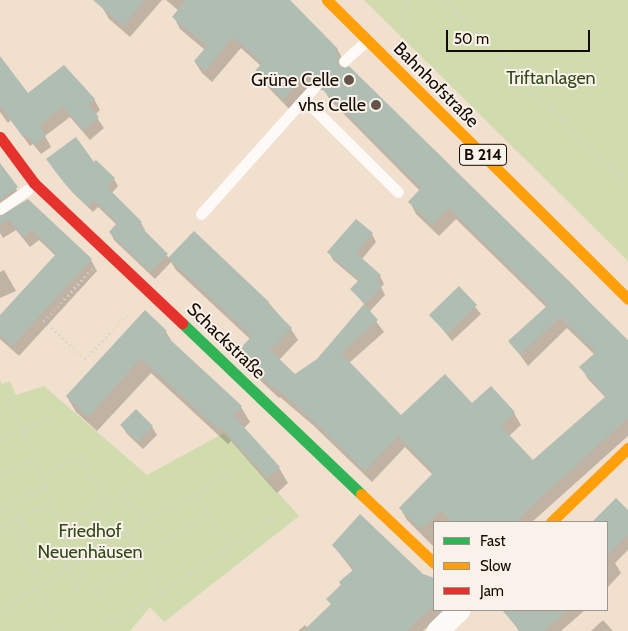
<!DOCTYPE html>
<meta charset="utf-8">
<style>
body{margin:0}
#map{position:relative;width:628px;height:631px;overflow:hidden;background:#f0e0cd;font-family:Cabin,sans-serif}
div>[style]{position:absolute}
.green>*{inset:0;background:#d0dcad}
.shadow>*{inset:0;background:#0003}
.building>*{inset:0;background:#afbdb3}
.path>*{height:3px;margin-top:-1.5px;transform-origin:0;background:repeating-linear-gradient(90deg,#d7d2cc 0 1px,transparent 0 5px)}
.lane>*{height:11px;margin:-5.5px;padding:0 5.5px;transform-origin:5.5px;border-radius:5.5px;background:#fdfaf8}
.street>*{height:22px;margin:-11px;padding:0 11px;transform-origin:11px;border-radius:11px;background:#fdfaf8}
.fast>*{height:11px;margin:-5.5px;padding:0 5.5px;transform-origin:5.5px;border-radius:5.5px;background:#30b455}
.slow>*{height:11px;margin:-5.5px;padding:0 5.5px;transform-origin:5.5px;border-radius:5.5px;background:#ff9f0a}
.jam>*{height:11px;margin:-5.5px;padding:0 5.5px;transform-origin:5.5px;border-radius:5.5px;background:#e5322d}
.dots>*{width:14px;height:14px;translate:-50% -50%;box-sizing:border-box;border:2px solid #f9f2ea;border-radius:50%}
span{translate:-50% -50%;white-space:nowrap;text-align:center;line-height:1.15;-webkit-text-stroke:4px #f9f2ea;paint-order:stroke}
.shield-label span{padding:1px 4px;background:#f9f2ea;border:1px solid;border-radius:4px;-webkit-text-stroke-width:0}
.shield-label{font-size:16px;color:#160a00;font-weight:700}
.park-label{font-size:18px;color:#314818}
.poi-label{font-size:18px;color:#160a00}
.right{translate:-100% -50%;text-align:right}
.street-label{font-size:18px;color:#160a00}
.legend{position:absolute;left:433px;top:521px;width:175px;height:90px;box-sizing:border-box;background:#f9f2ea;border:1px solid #9e958c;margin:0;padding:6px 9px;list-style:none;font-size:15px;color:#160a00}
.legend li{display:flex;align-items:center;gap:10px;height:25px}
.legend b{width:25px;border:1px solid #9e958c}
.scale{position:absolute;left:446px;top:30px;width:144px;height:22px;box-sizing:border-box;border:2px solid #160a00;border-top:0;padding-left:6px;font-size:15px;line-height:18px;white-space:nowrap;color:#160a00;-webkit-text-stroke:4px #f9f2ea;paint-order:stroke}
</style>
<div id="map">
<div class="green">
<div style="clip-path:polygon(364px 0,628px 0,628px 261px)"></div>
<div style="clip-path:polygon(0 380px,2px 384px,10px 381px,16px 395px,44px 386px,147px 475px,224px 433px,299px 516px,164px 622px,150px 607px,130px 631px,0 631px)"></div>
</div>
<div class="shadow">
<div style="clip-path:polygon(109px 0,162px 0,130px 37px,109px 19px,102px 7px)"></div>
<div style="clip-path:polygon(166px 0,286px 0,337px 49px,344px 61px,342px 64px,345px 70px,349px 68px,573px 285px,628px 343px,628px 436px,532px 522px,434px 522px,434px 547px,407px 520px,400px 508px,433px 475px,405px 447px,372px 482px,314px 426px,280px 397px,279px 398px,244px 365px,237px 353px,250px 339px,176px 270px,171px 262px,155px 279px,114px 240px,110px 232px,117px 225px,98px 207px,93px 212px,72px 192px,52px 167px,93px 164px,114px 179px,118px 186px,112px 193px,141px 223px,145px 230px,144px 232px,169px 258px,268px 302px,291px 329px,298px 340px,279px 360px,295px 376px,318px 360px,365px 305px,352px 290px,359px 282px,333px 260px,329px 252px,372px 234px,376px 242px,362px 259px,380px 276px,384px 284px,381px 287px,385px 295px,369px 312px,384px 332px,349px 363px,401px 416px,472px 405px,491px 388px,514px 413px,521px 425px,509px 436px,533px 462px,606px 398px,588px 379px,581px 367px,595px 355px,567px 328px,528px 366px,510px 341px,547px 308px,456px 219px,439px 236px,416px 214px,410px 202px,420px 191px,331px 101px,324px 90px,320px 90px,314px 84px,290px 110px,264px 83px,257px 71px,261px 66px,241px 48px,212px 82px,202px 73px,195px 62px,205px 50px,180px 29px,174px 17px,179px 11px)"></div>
<div style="clip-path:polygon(0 66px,27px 95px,94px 99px,100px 110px,95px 115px,104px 128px,90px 140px,70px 117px,45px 136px,51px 147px,41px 154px,33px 144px,30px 146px,11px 120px,8px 123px,0 112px)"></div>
<div style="clip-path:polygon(0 165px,23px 199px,0 216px,28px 200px,91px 260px,97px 271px,19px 356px,0 339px,0 317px,56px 256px,39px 240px,30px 247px,16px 230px,3px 238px,0 233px)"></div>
<div style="clip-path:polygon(4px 270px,16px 291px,0 298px,0 272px)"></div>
<div style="clip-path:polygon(459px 288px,481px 314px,452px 341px,431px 315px)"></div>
<div style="clip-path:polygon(166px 332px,174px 345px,241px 407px,250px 422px,244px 428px,279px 468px,288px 483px,277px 493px,231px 441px,228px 444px,151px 373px,97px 431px,76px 412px,67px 397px)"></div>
<div style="clip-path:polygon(122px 426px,152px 427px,157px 435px,143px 449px,127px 434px)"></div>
<div style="clip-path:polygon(616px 500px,628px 512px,628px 550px,615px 563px,621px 573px,607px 588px,607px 522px,594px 522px)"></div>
<div style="clip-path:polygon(333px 545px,434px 579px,434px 610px,446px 610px,423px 631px,298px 631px,305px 625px,308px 628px,332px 605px,328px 599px,353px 571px)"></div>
<div style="clip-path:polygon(512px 610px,585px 610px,561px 631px,519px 631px,507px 614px)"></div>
<div style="clip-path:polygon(603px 620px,613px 631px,591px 631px)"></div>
</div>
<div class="building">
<div style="clip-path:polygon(93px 0,145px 0,123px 26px)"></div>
<div style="clip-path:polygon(186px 0,290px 0,338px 49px,335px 52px,339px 56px,337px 62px,339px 66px,345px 68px,349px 66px,628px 340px,628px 418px,527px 510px,516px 522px,452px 522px,441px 510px,421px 529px,399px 508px,434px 472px,398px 436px,365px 471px,306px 414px,273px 386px,272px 387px,236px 353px,252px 336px,168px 258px,194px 231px,269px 302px,267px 303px,292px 328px,270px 350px,295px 374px,317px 359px,364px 304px,378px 320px,341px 353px,401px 415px,445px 374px,472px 403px,491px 386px,515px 412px,501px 426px,533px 460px,606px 396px,579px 367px,596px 352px,560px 317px,520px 355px,508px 341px,548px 305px,449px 208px,432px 225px,408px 202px,421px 188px,322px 89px,324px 82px,322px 78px,312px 79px,306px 73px,283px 100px,255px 71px,262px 63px,233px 37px,205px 71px,194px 61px,207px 46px,172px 17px)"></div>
<div style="clip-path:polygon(0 56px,28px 93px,64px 65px,95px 99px,88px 105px,99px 117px,84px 130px,63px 107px,39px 125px,46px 136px,34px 145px,26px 134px,23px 137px,0 106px)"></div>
<div style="clip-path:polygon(76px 137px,94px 162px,96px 160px,115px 178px,107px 187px,142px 222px,139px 225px,168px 254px,150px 272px,109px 232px,117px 223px,94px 200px,88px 206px,66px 185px,46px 159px)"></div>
<div style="clip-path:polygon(0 163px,18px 187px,0 200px)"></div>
<div style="clip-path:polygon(28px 199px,92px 259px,12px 346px,0 335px,0 315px,56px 254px,32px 230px,23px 237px,9px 220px,0 225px,0 216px)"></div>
<div style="clip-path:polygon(356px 219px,373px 233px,356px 253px,381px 275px,376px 280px,382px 286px,365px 304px,350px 289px,359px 280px,327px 252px)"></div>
<div style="clip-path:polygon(459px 286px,477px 305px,447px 334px,429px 315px)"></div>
<div style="clip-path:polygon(145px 310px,167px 331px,164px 334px,242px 406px,233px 415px,280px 467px,267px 478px,221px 427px,219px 430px,141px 358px,88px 417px,66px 396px)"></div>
<div style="clip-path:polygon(136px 409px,153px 426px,138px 442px,120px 425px)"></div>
<div style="clip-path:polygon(616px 498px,628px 510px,628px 535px,607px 556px,607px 522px,592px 522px)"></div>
<div style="clip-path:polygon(360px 514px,423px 574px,434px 578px,434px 605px,406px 631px,303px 631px,331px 604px,326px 599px,341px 585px,339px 582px,354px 569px,332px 545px)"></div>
<div style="clip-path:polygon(502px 610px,568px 610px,544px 631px,520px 631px)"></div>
</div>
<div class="path">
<div style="left:444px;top:0;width:261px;rotate:45.2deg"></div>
<div style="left:400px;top:41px;width:41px;rotate:-81.7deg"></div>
<div style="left:92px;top:269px;width:71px;rotate:132.7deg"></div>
<div style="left:44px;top:321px;width:56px;rotate:42.8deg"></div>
<div style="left:85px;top:359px;width:69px;rotate:-46.2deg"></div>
<div style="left:4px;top:386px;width:187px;rotate:67.7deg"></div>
<div style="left:75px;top:559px;width:36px;rotate:56deg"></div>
<div style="left:95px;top:589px;width:39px;rotate:64deg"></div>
<div style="left:112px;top:624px;width:58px;rotate:-31deg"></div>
<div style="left:162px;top:594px;width:82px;rotate:-35.6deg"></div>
<div style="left:0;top:438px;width:64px;rotate:-22.1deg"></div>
<div style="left:81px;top:456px;width:24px;rotate:68deg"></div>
<div style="left:90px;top:478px;width:9px;rotate:27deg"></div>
<div style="left:98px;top:482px;width:20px;rotate:70deg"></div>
<div style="left:0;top:474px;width:36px;rotate:-23deg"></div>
<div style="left:40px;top:475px;width:51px;rotate:-24.1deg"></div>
<div style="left:124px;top:493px;width:32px;rotate:60deg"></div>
<div style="left:193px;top:493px;width:64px;rotate:55.8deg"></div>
<div style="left:229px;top:546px;width:53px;rotate:-33.4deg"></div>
<div style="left:0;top:508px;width:51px;rotate:-27.1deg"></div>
<div style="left:20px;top:517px;width:30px;rotate:67deg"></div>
<div style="left:9px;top:523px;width:49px;rotate:63.4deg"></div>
<div style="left:31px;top:567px;width:4px;rotate:-14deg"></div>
<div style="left:35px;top:566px;width:17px;rotate:57deg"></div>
<div style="left:60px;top:524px;width:89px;rotate:-25.4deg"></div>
<div style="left:140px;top:486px;width:8px;rotate:-113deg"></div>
<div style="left:0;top:527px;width:57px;rotate:-24.8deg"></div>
<div style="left:124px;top:530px;width:74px;rotate:59.3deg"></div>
<div style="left:224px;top:549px;width:14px;rotate:54deg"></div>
<div style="left:139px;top:557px;width:80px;rotate:-32.3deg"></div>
<div style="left:65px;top:565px;width:26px;rotate:62deg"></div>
<div style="left:35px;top:587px;width:54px;rotate:54.8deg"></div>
<div style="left:95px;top:589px;width:55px;rotate:-30.8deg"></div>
<div style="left:0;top:613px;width:92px;rotate:-35.8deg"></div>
<div style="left:75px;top:559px;width:184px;rotate:-28.9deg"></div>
</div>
<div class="lane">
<div style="left:344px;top:61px;width:31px;rotate:-42deg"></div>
<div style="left:317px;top:84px;width:20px;rotate:131deg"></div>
<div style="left:304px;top:99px;width:132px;rotate:44.7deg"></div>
<div style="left:0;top:209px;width:33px;rotate:-35deg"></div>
<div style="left:201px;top:214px;width:154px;rotate:-48.2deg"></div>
</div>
<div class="street">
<div style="left:438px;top:631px;width:30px;rotate:-44deg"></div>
</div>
<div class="fast">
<div style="left:182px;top:323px;width:248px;rotate:43.7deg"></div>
</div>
<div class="slow">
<div style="left:327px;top:0;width:424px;rotate:44.8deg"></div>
<div style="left:361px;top:494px;width:100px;rotate:43.4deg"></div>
<div style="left:551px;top:522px;width:107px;rotate:-43.9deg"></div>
</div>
<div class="jam">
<div style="left:0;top:137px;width:57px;rotate:53.5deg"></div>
<div style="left:34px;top:183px;width:204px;rotate:43.4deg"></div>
</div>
<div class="dots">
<div style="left:349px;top:80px;background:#625548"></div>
<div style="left:376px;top:105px;background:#625548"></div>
</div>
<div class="shield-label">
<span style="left:483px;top:155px">B 214</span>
</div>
<div class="park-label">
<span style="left:551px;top:78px">Triftanlagen</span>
<span style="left:90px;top:542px">Friedhof<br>Neuenhäusen</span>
</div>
<div class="poi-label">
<span class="right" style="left:339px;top:80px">Grüne Celle</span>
<span class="right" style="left:366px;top:105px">vhs Celle</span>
</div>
<div class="street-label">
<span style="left:436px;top:85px;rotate:45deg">Bahnhofstraße</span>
<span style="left:226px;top:341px;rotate:44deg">Schackstraße</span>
</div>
<ul class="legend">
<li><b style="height:6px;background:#30b455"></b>Fast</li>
<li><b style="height:6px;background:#ff9f0a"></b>Slow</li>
<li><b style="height:6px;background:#e5322d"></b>Jam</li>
</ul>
<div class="scale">50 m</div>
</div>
